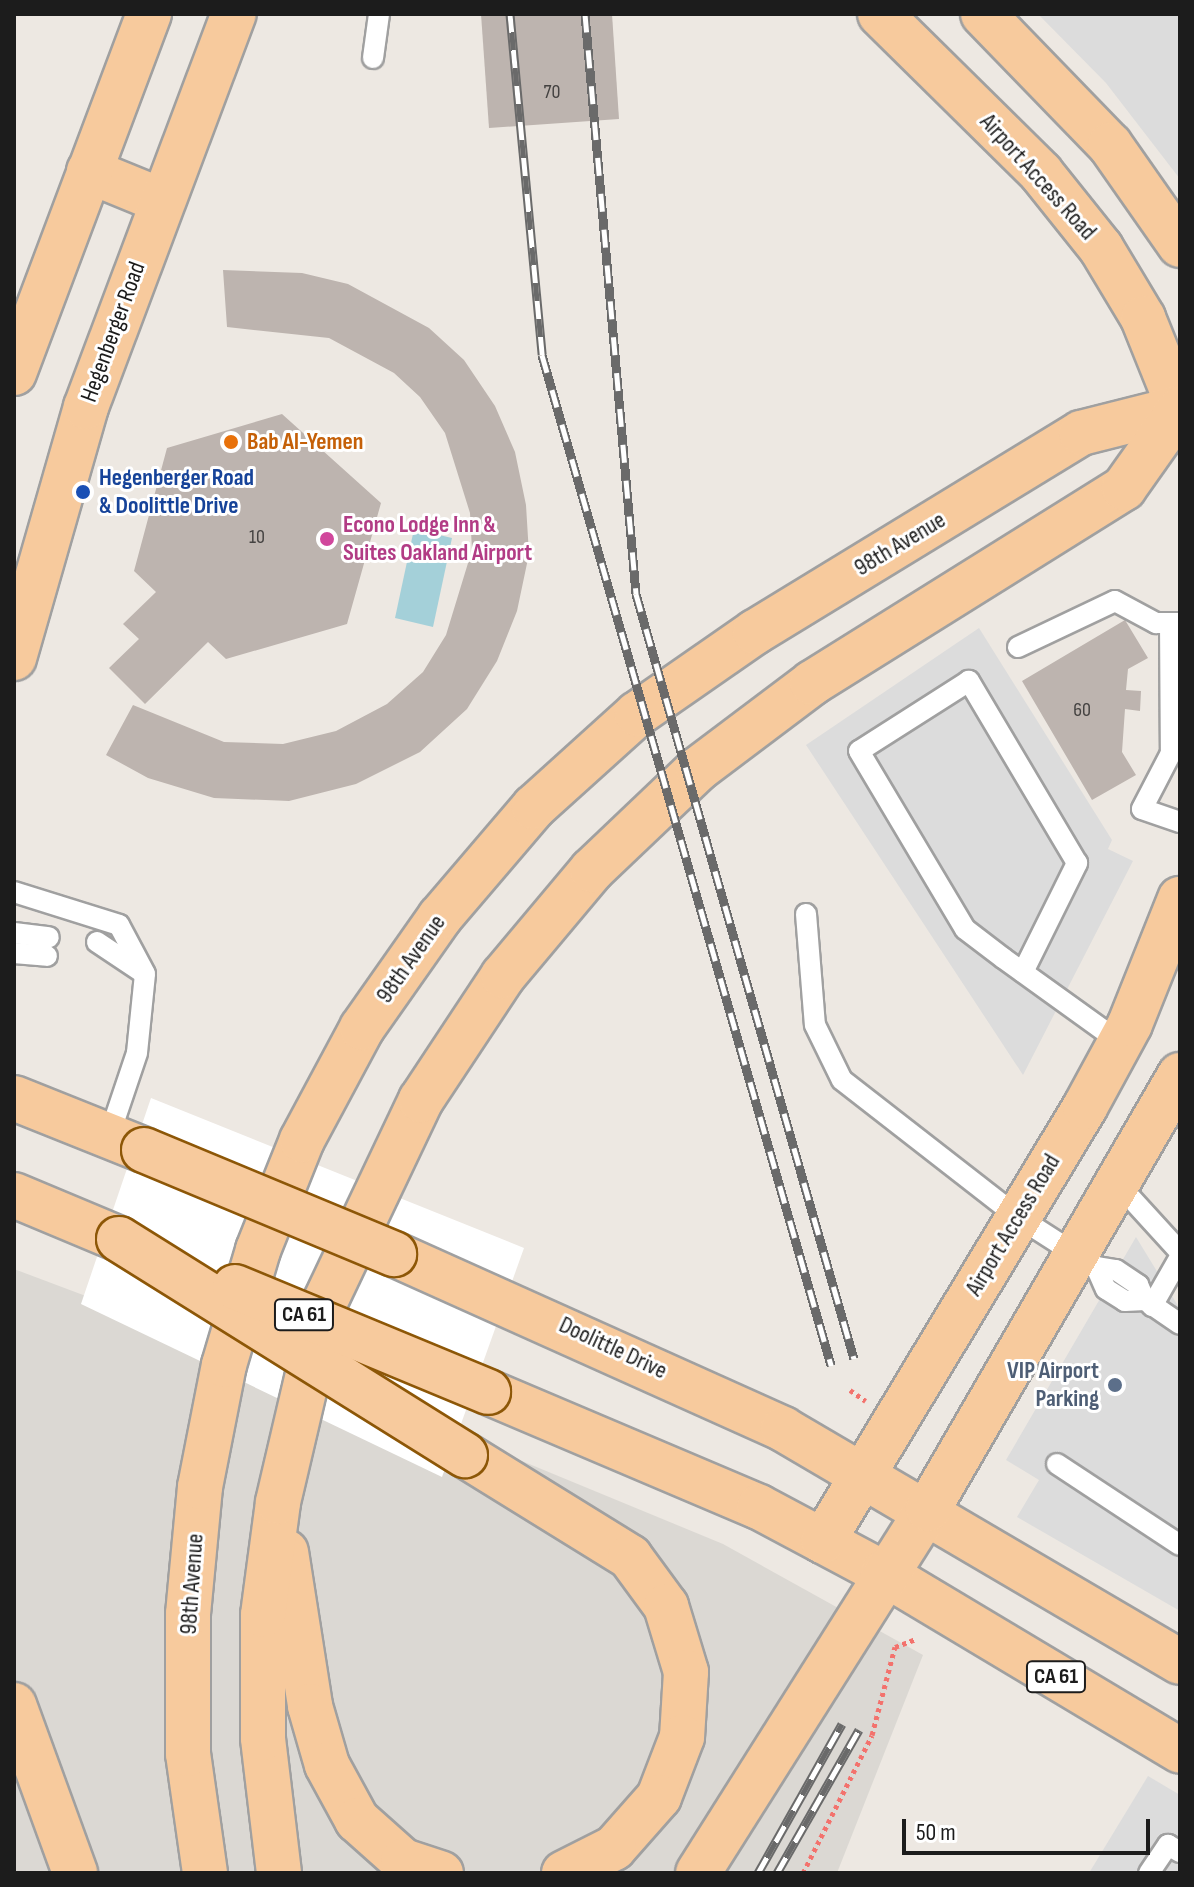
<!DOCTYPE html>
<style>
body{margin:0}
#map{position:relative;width:1194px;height:1887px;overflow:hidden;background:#ede8e2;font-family:"Sofia Sans Condensed",sans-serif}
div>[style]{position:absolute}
.airport>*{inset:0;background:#dbd8d3}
.parking>*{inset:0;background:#dcdcdc}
.water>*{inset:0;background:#a4d0d9}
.pier>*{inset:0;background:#fff}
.building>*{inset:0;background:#bdb4af}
.path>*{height:5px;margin-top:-2.5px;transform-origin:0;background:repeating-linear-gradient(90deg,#f3726d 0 4px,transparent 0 8px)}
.roads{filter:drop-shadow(2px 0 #a0a0a0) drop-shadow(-2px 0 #a0a0a0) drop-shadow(0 2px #a0a0a0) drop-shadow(0 -2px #a0a0a0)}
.service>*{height:20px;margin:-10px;padding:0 10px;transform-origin:10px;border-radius:10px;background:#fff}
.primary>*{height:44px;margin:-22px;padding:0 22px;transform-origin:22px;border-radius:22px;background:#f7ca9d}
.rail>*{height:9px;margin-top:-4.5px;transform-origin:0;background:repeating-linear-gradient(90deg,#fff 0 18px,#6a6a6a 0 36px);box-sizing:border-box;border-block:2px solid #6a6a6a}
.bridges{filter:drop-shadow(2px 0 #8d5707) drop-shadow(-2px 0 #8d5707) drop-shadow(0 2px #8d5707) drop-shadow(0 -2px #8d5707)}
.primary-bridge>*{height:44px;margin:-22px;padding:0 22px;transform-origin:22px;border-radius:22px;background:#f7ca9d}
.dots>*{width:22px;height:22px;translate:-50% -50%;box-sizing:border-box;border:4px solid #fff;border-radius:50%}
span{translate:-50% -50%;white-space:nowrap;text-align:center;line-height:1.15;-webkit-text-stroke:6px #fff;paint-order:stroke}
.number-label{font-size:20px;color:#444241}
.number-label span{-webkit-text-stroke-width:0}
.shield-label span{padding:2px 6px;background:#fff;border:2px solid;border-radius:6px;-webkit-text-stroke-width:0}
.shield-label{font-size:22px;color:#1c1c1c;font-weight:700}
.street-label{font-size:24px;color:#1c1c1c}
.food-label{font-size:24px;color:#c56008;font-weight:700}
.left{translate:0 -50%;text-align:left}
.transit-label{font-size:24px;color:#164399;font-weight:700}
.hotel-label{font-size:24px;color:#b23c85;font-weight:700}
.service-label{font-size:24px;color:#4e5e75;font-weight:700}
.right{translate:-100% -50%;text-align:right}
.frame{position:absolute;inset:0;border:16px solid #1c1c1c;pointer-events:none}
.scale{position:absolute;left:902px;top:1819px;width:248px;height:36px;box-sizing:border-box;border:4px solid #1c1c1c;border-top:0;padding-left:10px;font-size:24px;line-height:28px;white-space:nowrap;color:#1c1c1c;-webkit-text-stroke:6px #fff;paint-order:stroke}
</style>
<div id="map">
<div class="airport">
<div style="clip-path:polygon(14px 1269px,498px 1451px,723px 1544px,923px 1655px,837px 1873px,14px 1873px)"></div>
</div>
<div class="parking">
<div style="clip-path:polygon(1038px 14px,1180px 14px,1180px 179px,1106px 83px)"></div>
<div style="clip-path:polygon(979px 628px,1112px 840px,1108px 849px,1133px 861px,1023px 1075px,806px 745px)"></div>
<div style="clip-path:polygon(1136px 1237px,1180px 1309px,1180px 1611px,1017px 1517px,1039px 1480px,1006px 1460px)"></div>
<div style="clip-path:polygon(1148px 1776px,1180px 1795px,1180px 1873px,1089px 1873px)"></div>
</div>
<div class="water">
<div style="clip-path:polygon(414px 529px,452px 538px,433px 627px,395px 618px)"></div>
</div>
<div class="pier">
<div style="clip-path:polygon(151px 1098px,524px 1248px,442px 1477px,81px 1304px)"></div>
</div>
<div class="building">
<div style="clip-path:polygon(481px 14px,612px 14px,619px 119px,489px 128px)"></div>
<div style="clip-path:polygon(223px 270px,302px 273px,348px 284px,429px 328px,464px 360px,495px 406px,515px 452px,526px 505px,529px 554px,517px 611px,497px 661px,467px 709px,420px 752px,356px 784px,289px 801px,214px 798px,148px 778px,106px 755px,133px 705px,224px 742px,283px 744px,336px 731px,387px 704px,423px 672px,446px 635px,472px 550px,470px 513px,445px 433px,420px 397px,394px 373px,329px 338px,227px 327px)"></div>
<div style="clip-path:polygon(282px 414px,381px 503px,347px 624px,226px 659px,208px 642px,145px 704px,109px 668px,139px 639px,123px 624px,156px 592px,134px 571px,167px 448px)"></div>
<div style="clip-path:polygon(1125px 620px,1148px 658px,1128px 669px,1126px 690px,1141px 691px,1140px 711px,1125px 709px,1122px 752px,1136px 775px,1092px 800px,1022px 681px)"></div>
</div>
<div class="path">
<div style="left:850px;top:1390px;width:19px;rotate:35deg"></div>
<div style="left:803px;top:1873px;width:154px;rotate:-63.4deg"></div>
<div style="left:872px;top:1735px;width:91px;rotate:-75.4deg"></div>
<div style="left:895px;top:1647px;width:22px;rotate:-21deg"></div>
</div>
<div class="roads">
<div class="service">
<div style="left:373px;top:58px;width:44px;rotate:-82.2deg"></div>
<div style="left:1170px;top:623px;width:130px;rotate:89.6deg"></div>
<div style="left:1171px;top:753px;width:63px;rotate:117.4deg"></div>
<div style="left:1142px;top:809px;width:40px;rotate:18.9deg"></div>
<div style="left:1018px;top:647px;width:107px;rotate:-25.4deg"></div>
<div style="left:1115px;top:601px;width:47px;rotate:28.2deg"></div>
<div style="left:1156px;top:623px;width:24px"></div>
<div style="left:14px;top:892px;width:110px;rotate:17.4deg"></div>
<div style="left:119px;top:925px;width:55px;rotate:62deg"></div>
<div style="left:145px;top:974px;width:79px;rotate:95.8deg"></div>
<div style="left:137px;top:1053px;width:88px;rotate:108.6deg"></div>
<div style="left:806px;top:914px;width:111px;rotate:85.4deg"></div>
<div style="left:815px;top:1025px;width:61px;rotate:63.9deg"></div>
<div style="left:842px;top:1080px;width:223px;rotate:37.9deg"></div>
<div style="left:1018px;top:1217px;width:93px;rotate:32.7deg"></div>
<div style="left:1096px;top:1267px;width:24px;rotate:66deg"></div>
<div style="left:1106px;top:1289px;width:22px;rotate:32deg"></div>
<div style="left:1125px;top:1301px;width:20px;rotate:-3deg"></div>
<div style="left:14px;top:933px;width:35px;rotate:7deg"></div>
<div style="left:97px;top:942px;width:54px;rotate:33.7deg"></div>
<div style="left:14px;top:953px;width:33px;rotate:5deg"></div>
<div style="left:1023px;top:972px;width:122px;rotate:-63.6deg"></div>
<div style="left:1077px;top:863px;width:212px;rotate:-120.7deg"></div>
<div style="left:969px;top:681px;width:130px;rotate:147.5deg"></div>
<div style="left:859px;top:751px;width:207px;rotate:59.2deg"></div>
<div style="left:965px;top:929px;width:48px;rotate:37.3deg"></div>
<div style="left:1003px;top:958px;width:144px;rotate:35.7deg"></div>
<div style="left:1118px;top:1184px;width:92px;rotate:47.6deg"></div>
<div style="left:1096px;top:1267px;width:20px;rotate:9deg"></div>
<div style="left:1116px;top:1270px;width:27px;rotate:34deg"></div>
<div style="left:1138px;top:1285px;width:17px;rotate:65deg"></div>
<div style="left:1145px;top:1300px;width:42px;rotate:34.4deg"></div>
<div style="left:1152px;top:1306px;width:56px;rotate:-60.3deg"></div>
<div style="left:1057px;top:1464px;width:147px;rotate:33.4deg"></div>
<div style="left:1149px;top:1873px;width:34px;rotate:-56deg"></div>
<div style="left:1168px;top:1845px;width:14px;rotate:30deg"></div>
</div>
<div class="primary">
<div style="left:880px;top:14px;width:226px;rotate:44.6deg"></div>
<div style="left:1041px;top:173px;width:96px;rotate:51.3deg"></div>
<div style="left:1101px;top:248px;width:82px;rotate:59deg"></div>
<div style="left:1143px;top:318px;width:99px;rotate:68.1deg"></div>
<div style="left:983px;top:14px;width:182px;rotate:45.9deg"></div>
<div style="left:1110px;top:145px;width:122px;rotate:55deg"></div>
<div style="left:89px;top:171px;width:79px;rotate:22.3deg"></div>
<div style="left:14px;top:373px;width:384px;rotate:-69.4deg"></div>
<div style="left:14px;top:658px;width:261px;rotate:-74deg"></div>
<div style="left:86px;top:407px;width:420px;rotate:-69.4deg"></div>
<div style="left:14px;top:1098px;width:140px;rotate:21.8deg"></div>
<div style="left:14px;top:1195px;width:114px;rotate:22.7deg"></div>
<div style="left:394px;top:1254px;width:427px;rotate:24.2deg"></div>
<div style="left:783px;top:1429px;width:460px;rotate:30.4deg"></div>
<div style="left:488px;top:1392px;width:294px;rotate:23deg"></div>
<div style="left:759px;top:1507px;width:140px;rotate:28deg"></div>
<div style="left:883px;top:1573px;width:346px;rotate:30.9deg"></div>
<div style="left:465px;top:1455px;width:194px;rotate:31.7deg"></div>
<div style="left:630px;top:1557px;width:61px;rotate:53.7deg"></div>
<div style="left:666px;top:1606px;width:69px;rotate:73.1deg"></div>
<div style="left:686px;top:1672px;width:65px;rotate:93.5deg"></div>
<div style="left:682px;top:1737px;width:64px;rotate:111deg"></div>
<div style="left:659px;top:1797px;width:68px;rotate:131.4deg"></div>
<div style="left:614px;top:1848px;width:56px;rotate:153.4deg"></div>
<div style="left:823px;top:1541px;width:507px;rotate:-58.88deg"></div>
<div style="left:1085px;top:1107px;width:94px;rotate:-61.5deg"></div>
<div style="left:1130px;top:1024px;width:135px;rotate:-68.2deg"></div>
<div style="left:286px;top:1552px;width:156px;rotate:81.1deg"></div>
<div style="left:310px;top:1706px;width:61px;rotate:73.9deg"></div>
<div style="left:327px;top:1765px;width:63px;rotate:61.4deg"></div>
<div style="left:357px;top:1820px;width:62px;rotate:41.7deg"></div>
<div style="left:403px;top:1861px;width:40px;rotate:18deg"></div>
<div style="left:14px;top:1705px;width:179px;rotate:70deg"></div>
<div style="left:205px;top:1873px;width:120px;rotate:-98.1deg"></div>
<div style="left:188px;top:1754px;width:140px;rotate:-90deg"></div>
<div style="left:188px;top:1614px;width:128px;rotate:-84.6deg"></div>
<div style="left:200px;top:1487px;width:124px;rotate:-78.9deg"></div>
<div style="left:224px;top:1365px;width:120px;rotate:-73.5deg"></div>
<div style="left:258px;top:1250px;width:118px;rotate:-68.2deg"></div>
<div style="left:302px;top:1140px;width:127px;rotate:-61.8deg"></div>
<div style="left:362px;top:1028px;width:136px;rotate:-54.9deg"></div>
<div style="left:440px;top:917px;width:145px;rotate:-49.5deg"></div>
<div style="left:534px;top:807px;width:139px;rotate:-42.1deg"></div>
<div style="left:637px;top:714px;width:144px;rotate:-34.8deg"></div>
<div style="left:755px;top:632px;width:382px;rotate:-31.4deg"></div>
<div style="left:1081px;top:433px;width:102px;rotate:-14.2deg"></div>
<div style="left:279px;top:1873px;width:136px;rotate:-96.8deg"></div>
<div style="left:263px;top:1738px;width:123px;rotate:-90deg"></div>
<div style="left:263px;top:1615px;width:114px;rotate:-82.4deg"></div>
<div style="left:278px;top:1502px;width:205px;rotate:-76.8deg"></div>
<div style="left:325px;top:1302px;width:224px;rotate:-64.6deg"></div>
<div style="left:421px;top:1100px;width:149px;rotate:-56.5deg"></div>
<div style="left:503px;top:976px;width:138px;rotate:-50deg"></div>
<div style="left:592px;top:870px;width:146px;rotate:-43.6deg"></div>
<div style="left:698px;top:769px;width:143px;rotate:-37deg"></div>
<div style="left:812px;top:683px;width:368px;rotate:-32deg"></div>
<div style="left:1124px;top:488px;width:97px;rotate:-54.7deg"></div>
<div style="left:698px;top:1873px;width:431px;rotate:-57.7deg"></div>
<div style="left:928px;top:1509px;width:502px;rotate:-59.86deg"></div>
</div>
</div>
<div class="rail">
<div style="left:510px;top:14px;width:342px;rotate:84.6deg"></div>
<div style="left:542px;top:355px;width:1051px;rotate:74.03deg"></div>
<div style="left:585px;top:14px;width:582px;rotate:84.97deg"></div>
<div style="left:636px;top:594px;width:795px;rotate:74.09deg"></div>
<div style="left:758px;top:1873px;width:171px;rotate:-60.6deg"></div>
<div style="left:777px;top:1873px;width:165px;rotate:-60.2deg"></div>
</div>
<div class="bridges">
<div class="primary-bridge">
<div style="left:144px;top:1150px;width:271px;rotate:22.6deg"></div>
<div style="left:119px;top:1239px;width:408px;rotate:32deg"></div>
<div style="left:235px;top:1287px;width:274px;rotate:22.5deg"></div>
</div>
</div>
<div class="dots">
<div style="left:231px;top:442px;background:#e8710a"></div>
<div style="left:83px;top:492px;background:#1a4fb4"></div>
<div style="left:327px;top:539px;background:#d1479c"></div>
<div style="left:1115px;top:1385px;background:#5c6f8a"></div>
</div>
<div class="number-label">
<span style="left:552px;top:92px">70</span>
<span style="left:257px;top:537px">10</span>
<span style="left:1082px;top:710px">60</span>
</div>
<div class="shield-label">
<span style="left:304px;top:1315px">CA 61</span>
<span style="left:1056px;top:1677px">CA 61</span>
</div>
<div class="street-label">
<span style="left:1038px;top:177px;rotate:48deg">Airport Access Road</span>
<span style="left:113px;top:332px;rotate:-70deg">Hegenberger Road</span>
<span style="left:900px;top:544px;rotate:-31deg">98th Avenue</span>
<span style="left:411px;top:959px;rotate:-55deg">98th Avenue</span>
<span style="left:1013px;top:1225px;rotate:-59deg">Airport Access Road</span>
<span style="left:613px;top:1348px;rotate:25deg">Doolittle Drive</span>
<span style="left:192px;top:1584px;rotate:-86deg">98th Avenue</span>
</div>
<div class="food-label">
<span class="left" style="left:247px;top:442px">Bab Al-Yemen</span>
</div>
<div class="transit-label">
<span class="left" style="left:99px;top:492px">Hegenberger Road<br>&amp; Doolittle Drive</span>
</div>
<div class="hotel-label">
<span class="left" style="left:343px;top:539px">Econo Lodge Inn &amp;<br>Suites Oakland Airport</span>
</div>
<div class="service-label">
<span class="right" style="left:1099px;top:1385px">VIP Airport<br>Parking</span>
</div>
<div class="frame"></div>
<div class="scale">50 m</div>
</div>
